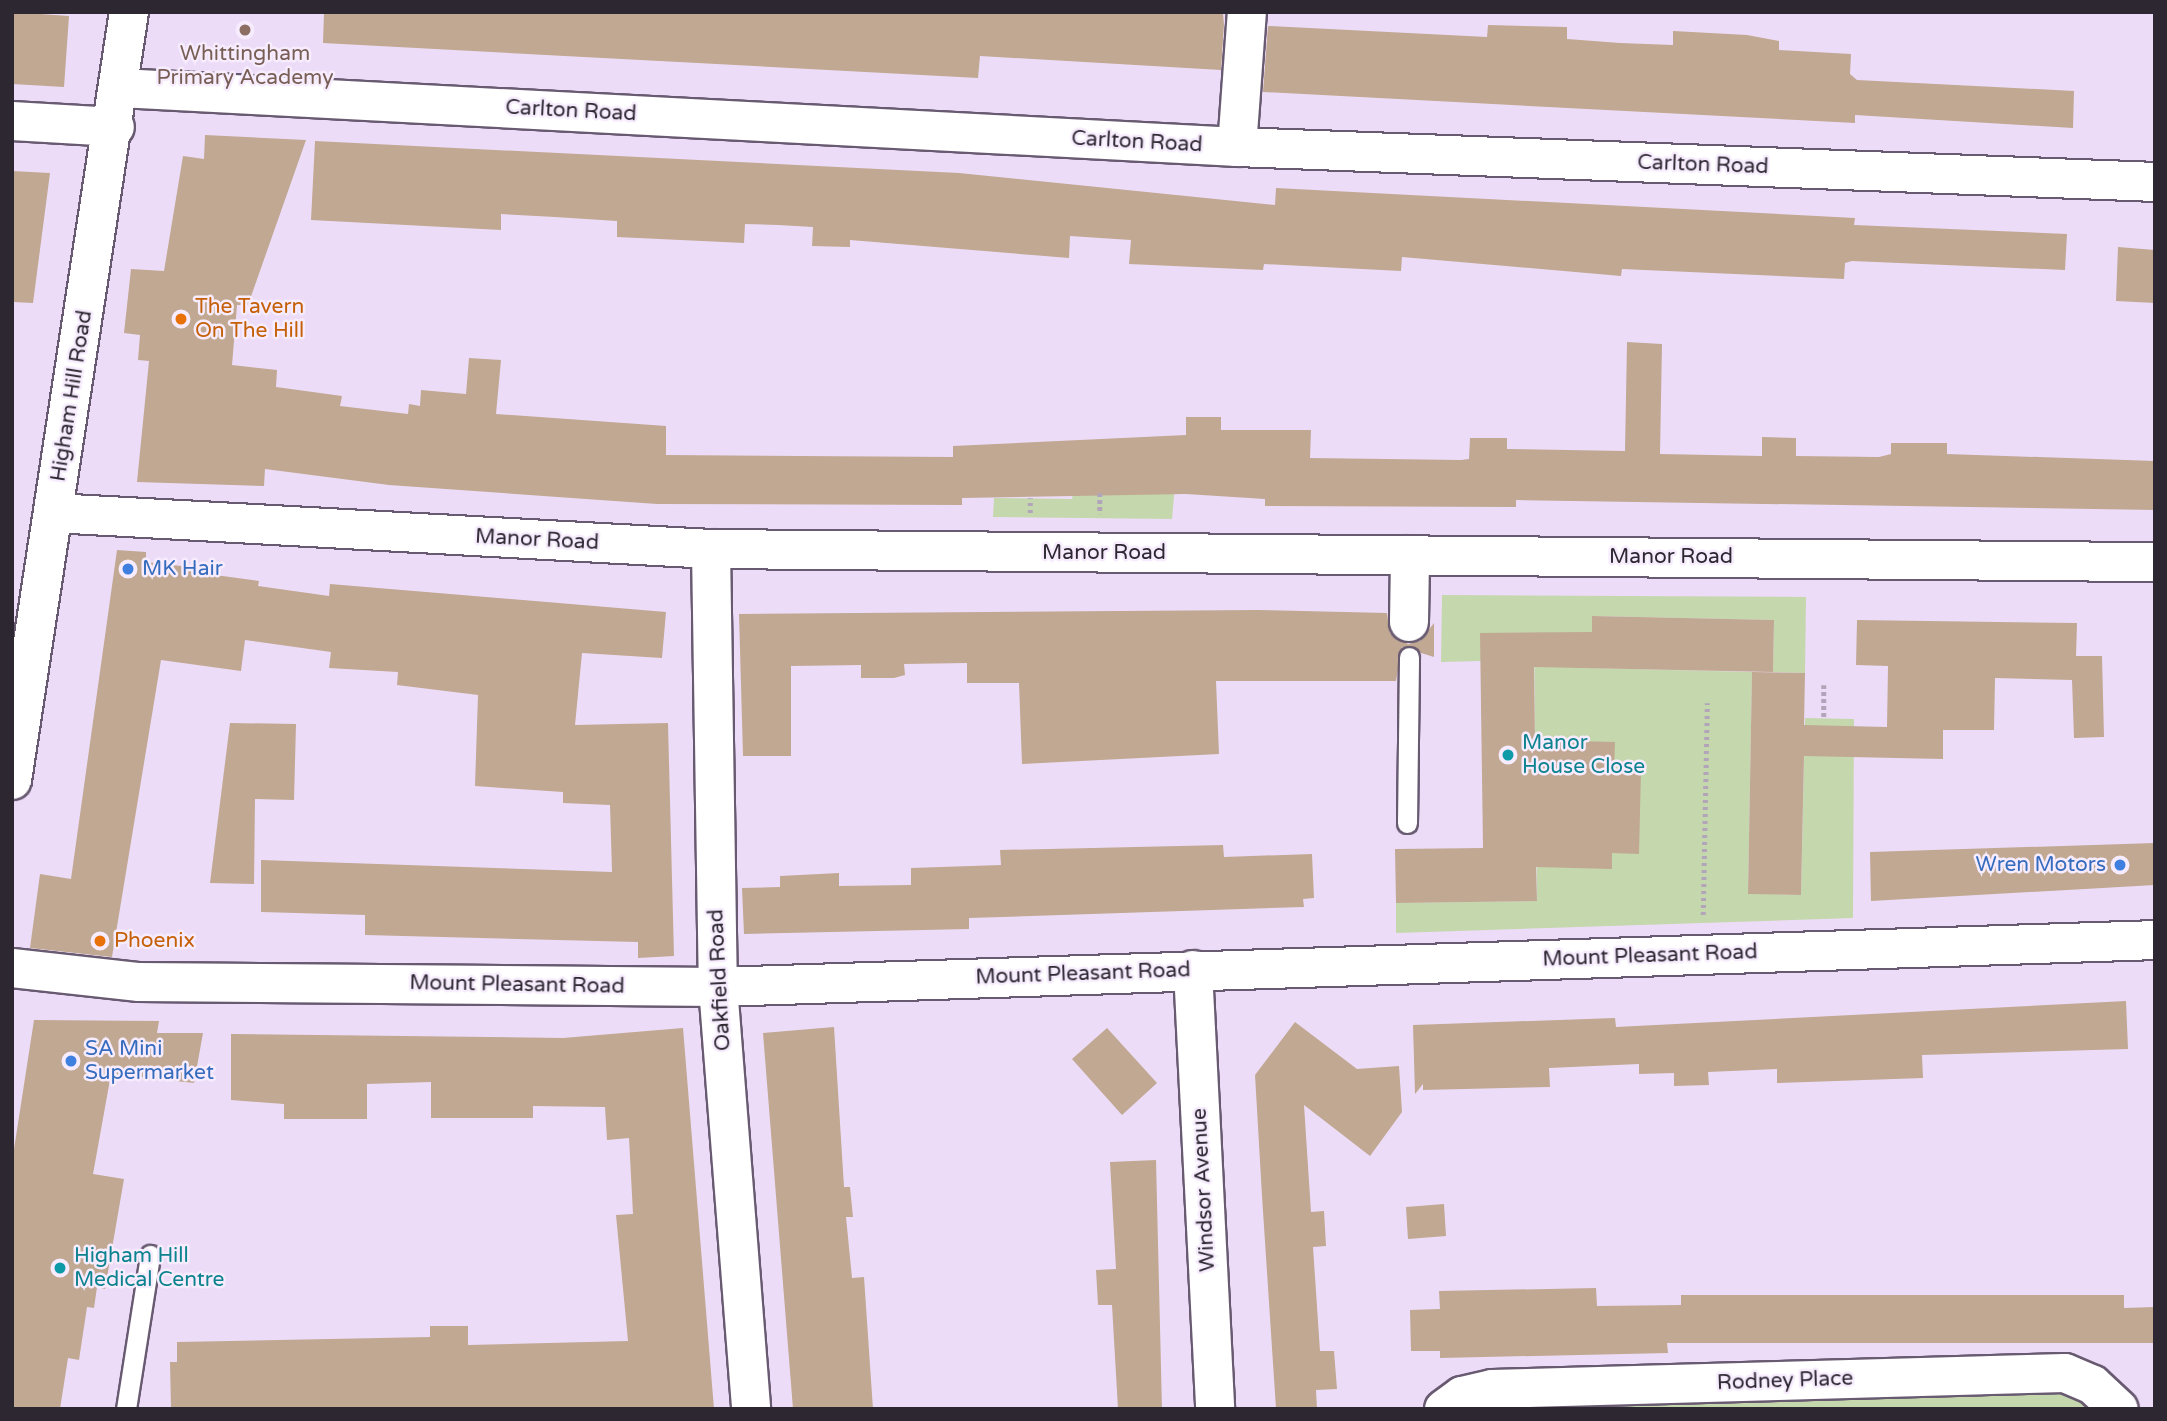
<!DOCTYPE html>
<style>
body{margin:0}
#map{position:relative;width:2167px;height:1421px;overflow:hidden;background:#eddcf7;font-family:"Varela Round",sans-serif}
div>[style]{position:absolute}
.green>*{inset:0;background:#c5d7ad}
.building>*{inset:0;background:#c0a892}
.path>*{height:4.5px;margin-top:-2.25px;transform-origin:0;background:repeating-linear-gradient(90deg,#b2a5ba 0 3.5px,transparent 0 7px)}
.roads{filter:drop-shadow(2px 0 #685a71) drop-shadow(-2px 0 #685a71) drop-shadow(0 2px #685a71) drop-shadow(0 -2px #685a71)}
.lane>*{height:19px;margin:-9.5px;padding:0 9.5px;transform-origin:9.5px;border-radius:9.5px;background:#fff}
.street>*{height:38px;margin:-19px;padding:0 19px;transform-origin:19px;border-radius:19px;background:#fff}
.secondary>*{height:38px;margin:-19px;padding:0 19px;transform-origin:19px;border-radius:19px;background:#fff}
.dots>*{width:19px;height:19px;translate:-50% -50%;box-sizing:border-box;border:4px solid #f6ecfd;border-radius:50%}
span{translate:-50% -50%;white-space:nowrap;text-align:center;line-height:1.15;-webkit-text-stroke:5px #f6ecfd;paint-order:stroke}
.education-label{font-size:21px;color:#785e54}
.street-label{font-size:21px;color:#2d2731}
.food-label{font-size:21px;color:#c56008}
.left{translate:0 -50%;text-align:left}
.shop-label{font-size:21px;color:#366cbe}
.right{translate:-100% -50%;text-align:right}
.culture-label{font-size:21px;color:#0d838f}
.frame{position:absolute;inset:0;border:14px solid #2d2731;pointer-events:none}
</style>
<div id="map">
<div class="green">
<div style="clip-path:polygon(1175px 485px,1172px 519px,993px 517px,994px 498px,1072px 499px,1073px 493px)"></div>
<div style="clip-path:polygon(1442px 595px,1806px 597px,1805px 673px,1773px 672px,1774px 620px,1593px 616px,1591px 668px,1752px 672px,1748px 893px,1801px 895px,1805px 718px,1854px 719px,1853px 918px,1396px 933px,1396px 903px,1537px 901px,1534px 633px,1481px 661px,1441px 662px)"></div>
<div style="clip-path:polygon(2059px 1389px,2097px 1409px,1480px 1409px,1510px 1404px)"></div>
</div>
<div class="building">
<div style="clip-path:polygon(12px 12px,69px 16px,64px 87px,12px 84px)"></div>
<div style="clip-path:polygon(324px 12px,1198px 12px,1223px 14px,1224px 24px,1221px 70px,980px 56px,978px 78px,323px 43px)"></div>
<div style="clip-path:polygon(1488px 25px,1567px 27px,1567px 39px,1620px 43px,1673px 45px,1673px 31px,1747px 35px,1779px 41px,1779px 50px,1851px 54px,1850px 74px,1857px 80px,2074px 91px,2073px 128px,1855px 115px,1855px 123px,1263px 92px,1268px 26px,1487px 37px)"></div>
<div style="clip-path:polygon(205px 135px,306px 140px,248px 305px,237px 305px,232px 365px,277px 370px,276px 387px,342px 396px,340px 406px,408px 414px,409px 404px,420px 406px,421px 390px,466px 394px,469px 358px,501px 360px,496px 414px,666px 426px,666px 455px,953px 457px,953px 446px,1186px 435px,1186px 417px,1221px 417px,1221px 430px,1311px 430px,1310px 458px,1461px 460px,1469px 459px,1470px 438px,1507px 438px,1507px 449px,1625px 451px,1627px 342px,1662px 344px,1660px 454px,1762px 456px,1762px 437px,1796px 438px,1796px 456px,1879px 457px,1891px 454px,1891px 443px,1947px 443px,1947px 454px,2155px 461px,2155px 510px,1516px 500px,1516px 507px,1265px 506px,1265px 499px,1186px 494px,962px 498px,962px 505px,657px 504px,389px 485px,265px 469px,264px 486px,137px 482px,149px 361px,138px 360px,140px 335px,124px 333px,131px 269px,164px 271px,183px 156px,204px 159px)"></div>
<div style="clip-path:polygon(315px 141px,959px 173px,1275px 205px,1276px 188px,1855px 218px,1854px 225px,2067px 234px,2065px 270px,1852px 261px,1845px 263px,1844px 279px,1622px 269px,1621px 276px,1402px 257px,1401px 271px,1264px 264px,1263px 270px,1129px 264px,1131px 240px,1070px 236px,1069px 258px,850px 240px,850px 247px,812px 246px,813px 227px,778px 225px,745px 224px,744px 243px,617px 237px,617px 221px,555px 217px,501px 214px,501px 230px,311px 220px)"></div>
<div style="clip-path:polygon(12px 171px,50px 173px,33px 303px,12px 302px)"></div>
<div style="clip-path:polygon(2118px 247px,2155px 250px,2155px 303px,2116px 301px)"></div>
<div style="clip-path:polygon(117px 550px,146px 552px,146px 562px,216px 570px,215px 575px,259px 581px,258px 586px,329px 596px,330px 584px,666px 612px,662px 658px,582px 653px,575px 725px,668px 723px,674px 956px,638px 958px,638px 942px,365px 935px,365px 915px,261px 912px,261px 860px,612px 872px,610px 805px,563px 803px,563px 792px,475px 786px,478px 695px,397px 685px,398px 672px,329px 668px,331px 652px,245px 640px,241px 671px,161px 660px,112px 957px,30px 948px,40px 874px,71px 879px)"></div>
<div style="clip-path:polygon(1257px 610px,1387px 613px,1390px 633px,1408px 644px,1420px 641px,1434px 623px,1434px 657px,1402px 647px,1396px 681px,1216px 681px,1219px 754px,1022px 764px,1019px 683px,967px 683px,967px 663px,904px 664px,905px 675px,894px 678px,861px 678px,861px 665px,791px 666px,791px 756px,743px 756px,739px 614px)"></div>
<div style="clip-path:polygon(1592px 616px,1774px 620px,1773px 672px,1534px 667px,1535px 740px,1615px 742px,1614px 769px,1641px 770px,1639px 854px,1612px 853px,1612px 869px,1536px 867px,1537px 901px,1396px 903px,1395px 849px,1483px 848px,1480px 633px,1592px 632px)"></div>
<div style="clip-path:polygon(1857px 620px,2077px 623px,2076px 656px,2102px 656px,2104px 737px,2074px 738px,2072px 680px,1995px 678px,1994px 730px,1943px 730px,1943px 759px,1804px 756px,1801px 895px,1748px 894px,1752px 672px,1805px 673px,1804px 725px,1887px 727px,1888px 666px,1856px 665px)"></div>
<div style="clip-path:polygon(230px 723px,296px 724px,294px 800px,255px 799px,254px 884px,210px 883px)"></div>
<div style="clip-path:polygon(2155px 843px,2155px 885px,1871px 901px,1870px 852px)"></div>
<div style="clip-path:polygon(1223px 845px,1224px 857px,1312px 854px,1314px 898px,1303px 899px,1304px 907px,969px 918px,969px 929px,744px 934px,742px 888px,780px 887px,780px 876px,839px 873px,839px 886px,911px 885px,911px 868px,1001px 865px,1000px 850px)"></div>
<div style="clip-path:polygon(2126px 1001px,2128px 1049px,1922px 1055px,1923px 1078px,1777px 1083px,1777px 1069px,1708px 1072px,1709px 1085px,1674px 1086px,1674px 1073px,1639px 1074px,1639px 1064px,1549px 1068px,1550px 1087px,1423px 1090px,1423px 1084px,1415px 1094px,1413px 1025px,1615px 1018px,1616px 1027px)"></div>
<div style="clip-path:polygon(34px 1020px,159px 1021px,157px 1033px,203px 1033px,194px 1083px,111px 1074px,93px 1174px,124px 1179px,105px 1289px,97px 1287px,94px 1308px,87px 1307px,79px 1360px,68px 1358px,60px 1409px,12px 1409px,12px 1162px)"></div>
<div style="clip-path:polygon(1295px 1022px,1357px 1069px,1399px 1066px,1402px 1112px,1370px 1156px,1304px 1105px,1311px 1212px,1324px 1211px,1326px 1246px,1313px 1247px,1320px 1351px,1334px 1351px,1337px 1389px,1316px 1390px,1317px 1409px,1276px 1409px,1262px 1196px,1255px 1075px)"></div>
<div style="clip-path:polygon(834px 1027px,844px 1187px,850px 1187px,853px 1217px,846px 1217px,852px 1278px,864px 1277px,873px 1409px,793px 1409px,763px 1033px)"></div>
<div style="clip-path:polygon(683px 1028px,714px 1409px,171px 1409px,170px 1362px,177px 1362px,177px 1342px,430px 1337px,430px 1326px,468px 1326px,468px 1345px,628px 1341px,616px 1215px,633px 1214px,629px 1138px,607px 1140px,605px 1107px,533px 1106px,533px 1118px,431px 1118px,431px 1082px,367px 1084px,367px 1119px,284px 1119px,284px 1104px,231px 1100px,231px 1034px,563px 1038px)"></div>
<div style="clip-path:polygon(1107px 1028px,1157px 1083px,1122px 1115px,1072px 1059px)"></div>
<div style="clip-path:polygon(1156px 1160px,1162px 1409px,1118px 1409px,1112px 1305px,1098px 1305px,1096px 1270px,1116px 1269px,1110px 1162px)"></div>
<div style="clip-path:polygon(1444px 1204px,1446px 1236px,1408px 1239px,1406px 1207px)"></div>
<div style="clip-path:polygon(1596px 1288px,1597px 1306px,1681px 1305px,1681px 1295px,2124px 1295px,2124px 1308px,2155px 1307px,2155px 1343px,1667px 1343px,1668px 1353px,1440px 1358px,1440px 1351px,1411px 1351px,1410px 1310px,1440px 1309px,1439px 1291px)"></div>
</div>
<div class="path">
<div style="left:1100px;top:493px;width:21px;rotate:90deg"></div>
<div style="left:1030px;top:513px;width:15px;rotate:-90deg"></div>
<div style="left:1824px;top:685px;width:34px;rotate:90deg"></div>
<div style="left:1703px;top:915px;width:212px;rotate:-88.9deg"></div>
</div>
<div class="roads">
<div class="lane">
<div style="left:1407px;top:823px;width:166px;rotate:-89.3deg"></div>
<div style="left:126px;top:1409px;width:156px;rotate:-81.1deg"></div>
</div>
<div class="street">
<div style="left:120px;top:88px;width:1119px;rotate:3.02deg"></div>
<div style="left:1237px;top:147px;width:919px;rotate:2.18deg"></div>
<div style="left:12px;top:121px;width:103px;rotate:3.3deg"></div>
<div style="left:1237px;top:147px;width:135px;rotate:-85.8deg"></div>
<div style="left:53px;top:513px;width:659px;rotate:3.13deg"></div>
<div style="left:711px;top:549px;width:1444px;rotate:0.52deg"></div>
<div style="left:711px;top:549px;width:438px;rotate:89.1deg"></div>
<div style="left:718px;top:987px;width:423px;rotate:85.5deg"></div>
<div style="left:1409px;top:622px;width:67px;rotate:-89.1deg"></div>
<div style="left:12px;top:968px;width:128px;rotate:6.3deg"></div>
<div style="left:139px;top:982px;width:579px;rotate:0.49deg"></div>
<div style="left:718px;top:987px;width:1438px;rotate:-1.87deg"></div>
<div style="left:1193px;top:970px;width:440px;rotate:87.1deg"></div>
<div style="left:1444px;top:1409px;width:22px;rotate:-36deg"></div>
<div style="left:1462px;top:1396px;width:31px;rotate:-13deg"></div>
<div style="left:1492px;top:1389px;width:573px;rotate:-1.6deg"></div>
<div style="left:2065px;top:1373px;width:30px;rotate:23deg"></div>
<div style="left:2093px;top:1385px;width:35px;rotate:43deg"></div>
</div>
<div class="secondary">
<div style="left:12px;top:780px;width:777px;rotate:-81.34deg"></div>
</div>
</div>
<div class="dots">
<div style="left:245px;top:30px;background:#8d6e63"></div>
<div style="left:181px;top:319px;background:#e8710a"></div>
<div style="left:128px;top:569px;background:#3f7fe0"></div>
<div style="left:1508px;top:755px;background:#0f9aa8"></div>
<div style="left:2120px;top:865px;background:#3f7fe0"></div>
<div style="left:100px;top:941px;background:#e8710a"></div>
<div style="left:71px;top:1061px;background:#3f7fe0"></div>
<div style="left:60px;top:1268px;background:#0f9aa8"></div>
</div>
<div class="education-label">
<span style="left:245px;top:66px">Whittingham<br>Primary Academy</span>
</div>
<div class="street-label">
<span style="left:571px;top:111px;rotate:3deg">Carlton Road</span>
<span style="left:1137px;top:142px;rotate:3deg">Carlton Road</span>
<span style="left:1703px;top:165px;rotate:2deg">Carlton Road</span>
<span style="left:72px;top:396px;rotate:-81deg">Higham Hill Road</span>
<span style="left:537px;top:540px;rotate:3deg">Manor Road</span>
<span style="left:1104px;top:553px">Manor Road</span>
<span style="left:1671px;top:557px">Manor Road</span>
<span style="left:1650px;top:956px;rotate:-2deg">Mount Pleasant Road</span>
<span style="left:1083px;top:974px;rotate:-2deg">Mount Pleasant Road</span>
<span style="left:720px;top:980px;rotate:-93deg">Oakfield Road</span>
<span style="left:517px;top:985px;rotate:1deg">Mount Pleasant Road</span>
<span style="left:1204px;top:1190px;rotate:-93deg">Windsor Avenue</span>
<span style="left:1785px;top:1381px;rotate:-2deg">Rodney Place</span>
</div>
<div class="food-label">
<span class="left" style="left:195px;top:319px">The Tavern<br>On The Hill</span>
<span class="left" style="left:114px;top:941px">Phoenix</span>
</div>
<div class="shop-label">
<span class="left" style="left:142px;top:569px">MK Hair</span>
<span class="right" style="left:2106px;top:865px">Wren Motors</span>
<span class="left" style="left:85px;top:1061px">SA Mini<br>Supermarket</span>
</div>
<div class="culture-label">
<span class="left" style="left:1522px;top:755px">Manor<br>House Close</span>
<span class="left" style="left:74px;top:1268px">Higham Hill<br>Medical Centre</span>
</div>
<div class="frame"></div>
</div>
